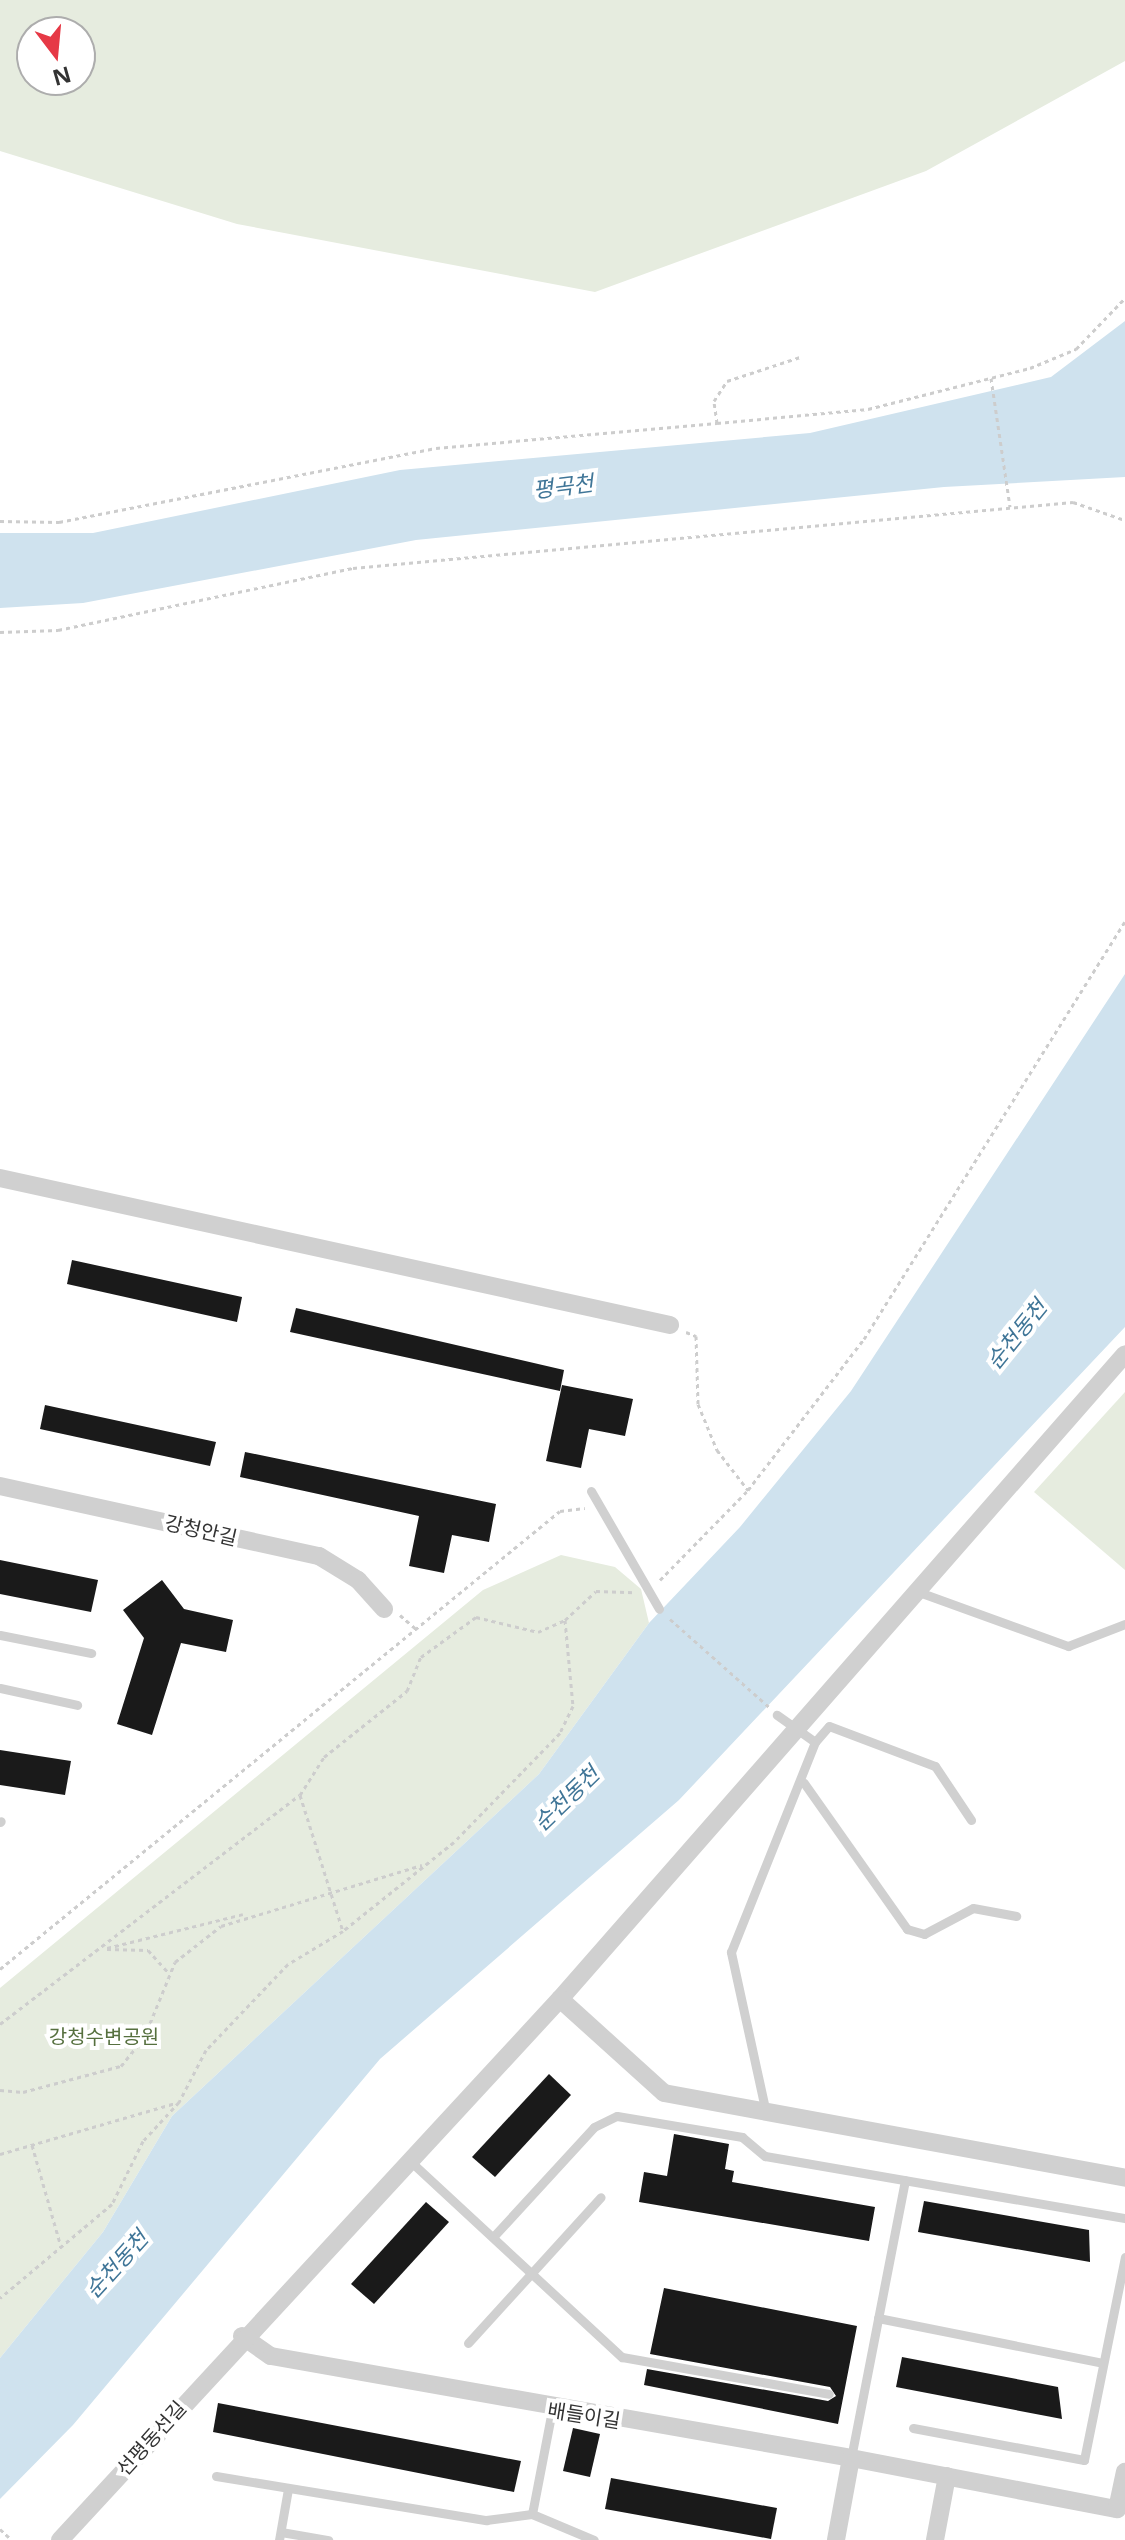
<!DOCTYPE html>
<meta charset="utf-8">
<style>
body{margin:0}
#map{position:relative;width:1125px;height:2540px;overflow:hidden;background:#fff;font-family:"Noto Sans","Noto Sans KR",sans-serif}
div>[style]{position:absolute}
.green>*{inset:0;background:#e6ecdf}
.water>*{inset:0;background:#cfe2ee}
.building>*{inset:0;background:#1a1a1a}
.path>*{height:3px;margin-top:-1.5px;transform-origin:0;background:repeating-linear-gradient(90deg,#cdcdcd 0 4px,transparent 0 8px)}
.lane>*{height:9px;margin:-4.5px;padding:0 4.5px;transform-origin:4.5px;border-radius:4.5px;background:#d0d0d0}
.street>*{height:18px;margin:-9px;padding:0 9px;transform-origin:9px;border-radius:9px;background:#d0d0d0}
span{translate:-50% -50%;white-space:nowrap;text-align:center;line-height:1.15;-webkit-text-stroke:8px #fff;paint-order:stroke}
.street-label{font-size:20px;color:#333}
.park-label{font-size:20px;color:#56703f}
.water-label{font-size:22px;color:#3f7597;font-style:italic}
.north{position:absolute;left:16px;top:16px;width:80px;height:80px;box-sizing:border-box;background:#fff;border:2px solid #adadad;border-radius:50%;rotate:164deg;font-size:22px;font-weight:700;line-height:32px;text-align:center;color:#333}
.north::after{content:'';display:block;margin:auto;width:28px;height:36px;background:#e63946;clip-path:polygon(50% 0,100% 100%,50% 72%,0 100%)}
</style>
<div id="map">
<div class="green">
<div style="clip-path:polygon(evenodd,0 0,1125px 0,1125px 61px,926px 171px,595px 292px,237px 224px,0 151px,0 0,32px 32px,80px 32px,80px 80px,32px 80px,32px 32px)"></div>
<div style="clip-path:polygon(1125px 1392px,1125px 1570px,1034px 1492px)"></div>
<div style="clip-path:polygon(561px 1555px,615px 1567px,641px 1589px,649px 1623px,539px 1774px,172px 2116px,103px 2232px,0 2358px,0 1988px,483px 1590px)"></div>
</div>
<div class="water">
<div style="clip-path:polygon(1125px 321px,1125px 477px,944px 487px,416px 540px,83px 603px,0 608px,0 533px,93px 533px,400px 470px,810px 433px,1051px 377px)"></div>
<div style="clip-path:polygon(1125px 974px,1125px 1327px,679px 1800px,380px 2059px,73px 2425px,0 2499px,0 2358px,103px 2232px,172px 2116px,539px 1774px,649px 1623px,740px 1527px,851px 1391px)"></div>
</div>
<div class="building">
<div style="clip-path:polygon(72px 1260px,242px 1297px,237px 1322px,67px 1284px)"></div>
<div style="clip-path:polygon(296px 1308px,564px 1370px,560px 1391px,290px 1332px)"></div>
<div style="clip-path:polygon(562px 1385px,633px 1399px,625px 1436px,589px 1429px,581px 1468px,546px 1461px)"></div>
<div style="clip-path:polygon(45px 1405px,216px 1442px,210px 1466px,40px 1429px)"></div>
<div style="clip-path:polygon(245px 1452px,496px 1504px,489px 1542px,452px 1535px,444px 1573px,409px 1566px,419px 1516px,240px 1477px)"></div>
<div style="clip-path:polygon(0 1560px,98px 1580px,91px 1612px,0 1594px)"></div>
<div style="clip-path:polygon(162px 1580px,184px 1609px,233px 1620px,226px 1652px,181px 1643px,152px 1735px,117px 1724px,144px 1638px,123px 1610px)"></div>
<div style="clip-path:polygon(0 1750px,71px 1761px,65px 1795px,0 1785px)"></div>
<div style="clip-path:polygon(549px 2074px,571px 2095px,495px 2177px,472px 2157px)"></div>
<div style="clip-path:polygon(674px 2134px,729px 2144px,725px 2169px,734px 2171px,732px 2182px,875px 2207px,869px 2241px,639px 2202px,644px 2172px,667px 2176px)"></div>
<div style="clip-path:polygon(924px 2201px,1089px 2230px,1090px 2262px,918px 2232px)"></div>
<div style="clip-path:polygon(426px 2202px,449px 2222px,374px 2304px,351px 2284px)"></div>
<div style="clip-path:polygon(664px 2288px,857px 2326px,838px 2424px,644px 2385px,647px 2369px,828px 2401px,836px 2396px,830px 2387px,650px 2354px)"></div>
<div style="clip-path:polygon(902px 2357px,1058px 2387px,1062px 2419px,896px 2387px)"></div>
<div style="clip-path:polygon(218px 2403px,521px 2461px,514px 2492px,213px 2432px)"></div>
<div style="clip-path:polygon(573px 2428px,600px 2434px,590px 2477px,563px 2471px)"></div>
<div style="clip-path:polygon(611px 2478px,777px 2508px,771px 2539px,605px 2509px)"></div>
</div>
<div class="path">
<div style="left:991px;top:378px;width:130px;rotate:81.6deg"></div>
<div style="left:717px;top:423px;width:152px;rotate:-5.3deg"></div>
<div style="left:868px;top:409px;width:167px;rotate:-14.2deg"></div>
<div style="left:1030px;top:368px;width:50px;rotate:-22.4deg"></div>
<div style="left:1076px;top:349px;width:71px;rotate:-46.1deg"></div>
<div style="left:0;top:521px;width:59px;rotate:1deg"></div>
<div style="left:59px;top:522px;width:384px;rotate:-11.1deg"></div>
<div style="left:436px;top:448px;width:282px;rotate:-5.1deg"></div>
<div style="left:717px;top:423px;width:22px;rotate:-98deg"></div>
<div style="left:714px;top:401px;width:24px;rotate:-57deg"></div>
<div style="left:727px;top:381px;width:77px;rotate:-18.2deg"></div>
<div style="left:0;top:632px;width:58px;rotate:-2deg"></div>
<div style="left:58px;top:630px;width:301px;rotate:-11.9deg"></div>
<div style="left:353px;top:568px;width:723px;rotate:-5.24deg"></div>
<div style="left:1073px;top:502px;width:55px;rotate:19.1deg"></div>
<div style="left:686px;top:1332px;width:11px;rotate:22deg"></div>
<div style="left:696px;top:1336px;width:68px;rotate:88.3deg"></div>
<div style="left:698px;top:1404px;width:50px;rotate:67.6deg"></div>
<div style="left:717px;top:1450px;width:51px;rotate:52.2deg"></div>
<div style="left:660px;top:1580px;width:126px;rotate:-45.6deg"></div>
<div style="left:748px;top:1490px;width:190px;rotate:-52.5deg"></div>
<div style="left:864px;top:1339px;width:492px;rotate:-58deg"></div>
<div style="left:400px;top:1615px;width:20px;rotate:41deg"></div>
<div style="left:670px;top:1619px;width:132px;rotate:41.6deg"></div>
<div style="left:565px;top:1620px;width:42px;rotate:-43.1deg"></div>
<div style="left:596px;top:1591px;width:38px;rotate:2deg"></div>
<div style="left:300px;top:1795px;width:143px;rotate:72.5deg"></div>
<div style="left:107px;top:1948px;width:140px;rotate:-14deg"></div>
<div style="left:107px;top:1949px;width:41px;rotate:1.4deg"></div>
<div style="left:148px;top:1950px;width:31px;rotate:48deg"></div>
<div style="left:0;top:1969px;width:723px;rotate:-39.28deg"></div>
<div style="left:560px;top:1511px;width:25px;rotate:-7deg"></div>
<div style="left:0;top:2024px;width:377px;rotate:-37.4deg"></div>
<div style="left:300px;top:1795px;width:45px;rotate:-57.7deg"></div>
<div style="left:324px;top:1757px;width:106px;rotate:-38.5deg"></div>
<div style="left:407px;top:1691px;width:37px;rotate:-68deg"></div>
<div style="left:421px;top:1657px;width:68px;rotate:-36deg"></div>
<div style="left:476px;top:1617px;width:64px;rotate:13.6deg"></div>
<div style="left:538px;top:1632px;width:30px;rotate:-24deg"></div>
<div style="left:565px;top:1620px;width:86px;rotate:84.7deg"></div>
<div style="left:573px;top:1706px;width:30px;rotate:116deg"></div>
<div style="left:560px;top:1733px;width:152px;rotate:134.2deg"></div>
<div style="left:454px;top:1842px;width:142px;rotate:141.3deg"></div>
<div style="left:343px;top:1931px;width:64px;rotate:149deg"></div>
<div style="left:288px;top:1964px;width:119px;rotate:133.6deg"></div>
<div style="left:206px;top:2050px;width:59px;rotate:117.4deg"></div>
<div style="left:179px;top:2102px;width:53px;rotate:132.7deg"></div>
<div style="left:143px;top:2141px;width:70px;rotate:116.2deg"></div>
<div style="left:112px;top:2204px;width:146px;rotate:140deg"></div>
<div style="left:0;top:2090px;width:23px;rotate:5deg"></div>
<div style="left:23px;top:2092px;width:101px;rotate:-14.9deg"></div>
<div style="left:121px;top:2066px;width:36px;rotate:-51deg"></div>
<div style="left:144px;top:2038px;width:82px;rotate:-67.8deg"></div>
<div style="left:175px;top:1962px;width:58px;rotate:-38deg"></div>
<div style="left:221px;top:1926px;width:210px;rotate:-16.9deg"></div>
<div style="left:32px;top:2145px;width:106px;rotate:74.1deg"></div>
<div style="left:0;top:2154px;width:182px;rotate:-16.2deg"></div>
<div style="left:0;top:2529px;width:16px;rotate:43deg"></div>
</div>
<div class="lane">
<div style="left:591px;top:1491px;width:136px;rotate:60deg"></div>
<div style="left:916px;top:1591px;width:162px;rotate:19.9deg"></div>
<div style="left:1068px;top:1646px;width:61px;rotate:-21.1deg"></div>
<div style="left:0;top:1635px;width:93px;rotate:11.2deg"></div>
<div style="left:0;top:1688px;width:79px;rotate:12.4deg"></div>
<div style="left:815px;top:1742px;width:21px;rotate:-49deg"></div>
<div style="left:829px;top:1726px;width:113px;rotate:20.7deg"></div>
<div style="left:935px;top:1766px;width:65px;rotate:56.3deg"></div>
<div style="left:804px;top:1783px;width:179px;rotate:54.8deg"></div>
<div style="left:907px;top:1929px;width:18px;rotate:16deg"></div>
<div style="left:924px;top:1934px;width:55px;rotate:-28deg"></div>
<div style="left:973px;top:1908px;width:44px;rotate:10.5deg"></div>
<div style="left:0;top:1822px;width:1px;rotate:-45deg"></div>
<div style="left:766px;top:2113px;width:165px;rotate:-102.3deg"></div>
<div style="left:731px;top:1952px;width:226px;rotate:-68.2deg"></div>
<div style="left:815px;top:1742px;width:47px;rotate:-144.6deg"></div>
<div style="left:410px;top:2161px;width:289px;rotate:42.8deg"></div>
<div style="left:622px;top:2357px;width:210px;rotate:10.1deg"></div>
<div style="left:493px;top:2237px;width:149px;rotate:-47.4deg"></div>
<div style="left:594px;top:2127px;width:25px;rotate:-26deg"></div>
<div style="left:617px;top:2116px;width:127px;rotate:9.5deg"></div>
<div style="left:742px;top:2137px;width:30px;rotate:40deg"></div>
<div style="left:765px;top:2156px;width:365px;rotate:9.8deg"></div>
<div style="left:878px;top:2318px;width:229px;rotate:11.3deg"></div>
<div style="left:468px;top:2343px;width:197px;rotate:-47.7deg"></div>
<div style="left:913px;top:2428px;width:174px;rotate:10.6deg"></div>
<div style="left:1084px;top:2460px;width:207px;rotate:-78.6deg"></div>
<div style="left:851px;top:2458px;width:283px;rotate:-79deg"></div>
<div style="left:216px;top:2476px;width:274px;rotate:9.3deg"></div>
<div style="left:486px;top:2520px;width:46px;rotate:-7.4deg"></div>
<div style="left:532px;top:2514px;width:67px;rotate:22.8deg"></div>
<div style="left:532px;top:2514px;width:106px;rotate:-79.1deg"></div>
<div style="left:281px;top:2532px;width:48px;rotate:9.7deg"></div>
<div style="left:279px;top:2540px;width:52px;rotate:-80deg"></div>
</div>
<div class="street">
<div style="left:0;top:1178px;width:686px;rotate:12.37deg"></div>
<div style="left:0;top:1486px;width:327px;rotate:12.4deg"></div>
<div style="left:319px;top:1556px;width:46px;rotate:31.6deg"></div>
<div style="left:358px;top:1580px;width:39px;rotate:48deg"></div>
<div style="left:560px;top:1999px;width:857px;rotate:-48.78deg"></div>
<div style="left:242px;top:2336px;width:35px;rotate:35deg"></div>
<div style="left:271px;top:2356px;width:589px;rotate:9.97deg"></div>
<div style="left:851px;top:2458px;width:83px;rotate:100.4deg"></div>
<div style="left:851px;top:2458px;width:271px;rotate:10.9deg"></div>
<div style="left:1117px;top:2509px;width:38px;rotate:-78deg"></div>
<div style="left:60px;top:2540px;width:737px;rotate:-47.26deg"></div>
<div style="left:560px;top:1999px;width:140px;rotate:42.1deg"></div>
<div style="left:664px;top:2093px;width:469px;rotate:10.4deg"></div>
<div style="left:935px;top:2540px;width:65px;rotate:-79.4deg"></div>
</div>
<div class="street-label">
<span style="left:201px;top:1530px;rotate:13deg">강청안길</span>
<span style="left:584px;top:2415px;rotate:9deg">배들이길</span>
<span style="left:151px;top:2438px;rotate:-48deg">선평동선길</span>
</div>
<div class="park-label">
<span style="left:104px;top:2036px">강청수변공원</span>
</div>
<div class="water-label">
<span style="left:563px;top:486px;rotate:-7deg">평곡천</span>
<span style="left:1016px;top:1334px;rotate:-51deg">순천동천</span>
<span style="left:566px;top:1798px;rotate:-44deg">순천동천</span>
<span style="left:116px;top:2264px;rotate:-48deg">순천동천</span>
</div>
<div class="north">N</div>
</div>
